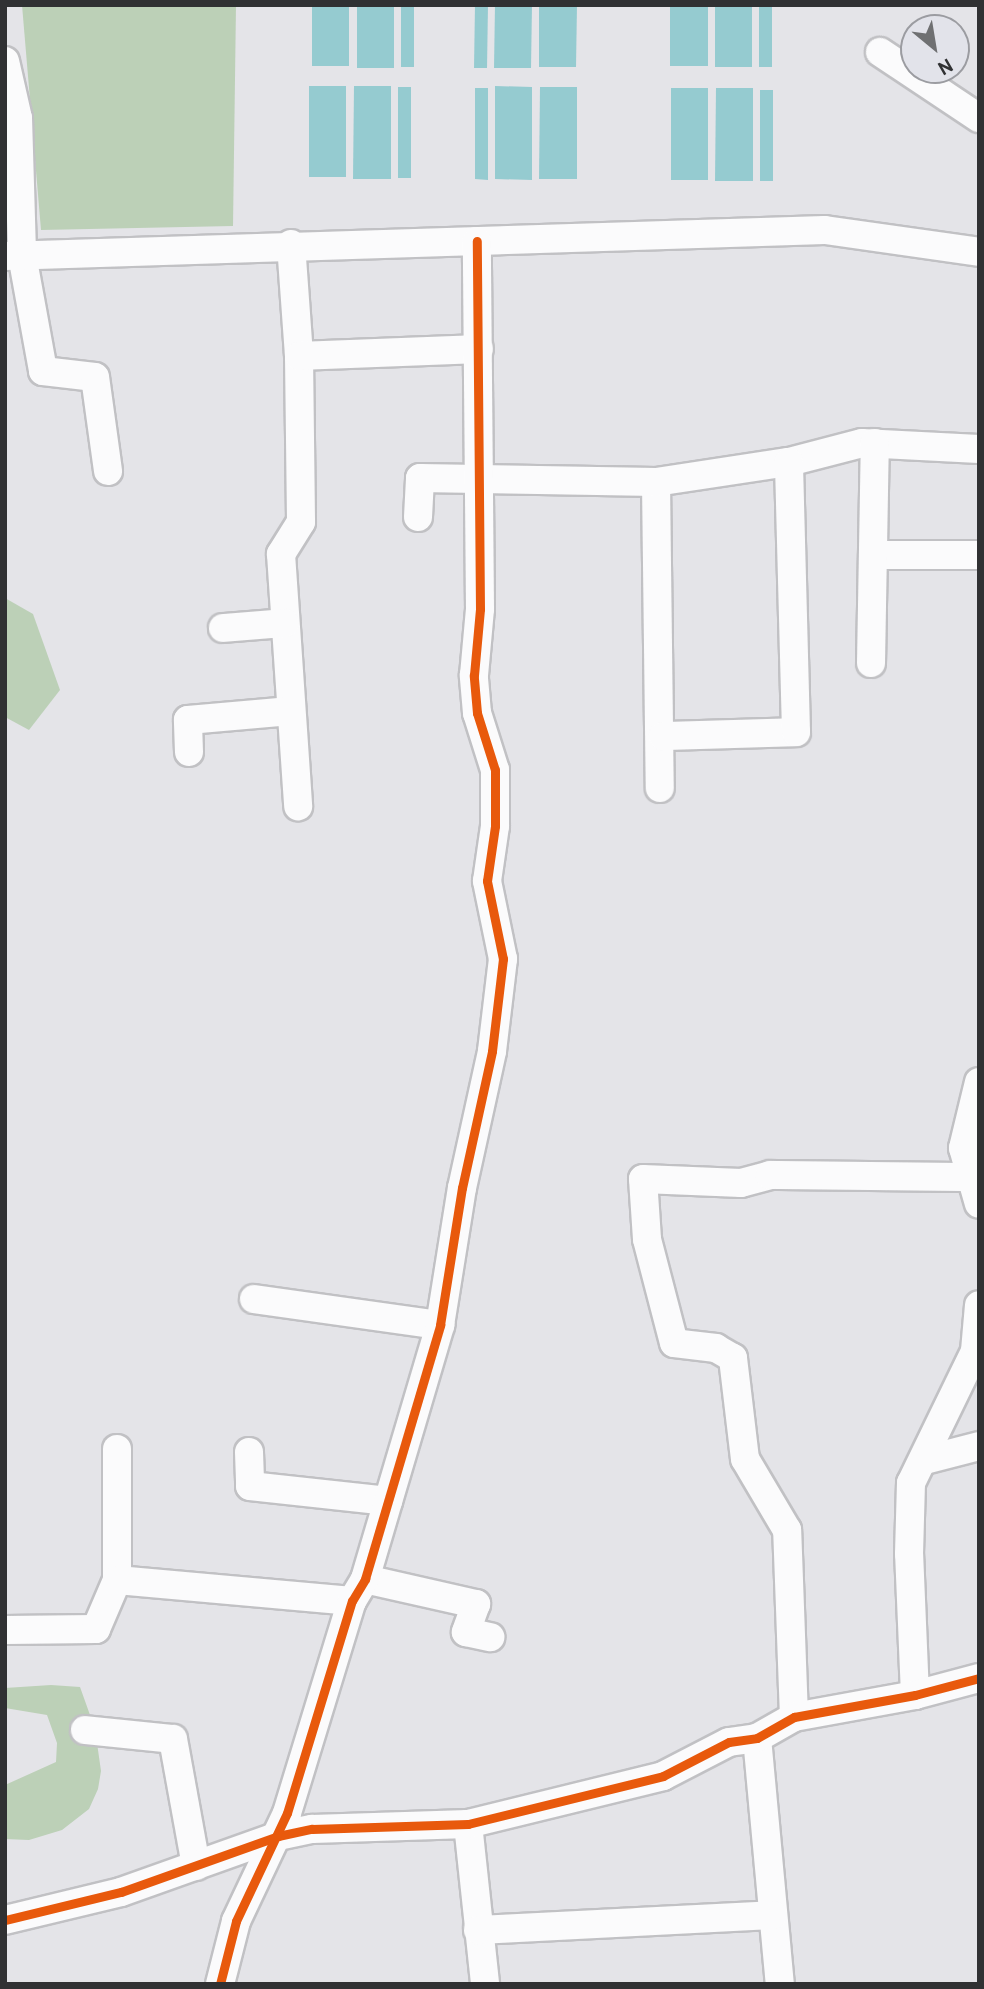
<!DOCTYPE html>
<style>
body{margin:0}
#map{position:relative;width:984px;height:1989px;overflow:hidden;background:#e4e4e8;font-family:Overpass,sans-serif}
div>[style]{position:absolute}
.green>*{inset:0;background:#bcd0b7}
.water>*{inset:0;background:#95cbd0}
.roads{filter:drop-shadow(2px 0 #c1c1c4) drop-shadow(-2px 0 #c1c1c4) drop-shadow(0 2px #c1c1c4) drop-shadow(0 -2px #c1c1c4)}
.minor>*{height:28px;margin:-14px;padding:0 14px;transform-origin:14px;border-radius:14px;background:#fbfbfc}
.cycleway>*{height:9px;margin:-4.5px;padding:0 4.5px;transform-origin:4.5px;border-radius:4.5px;background:#e8590c}
span{translate:-50% -50%;white-space:nowrap;text-align:center;line-height:1.15;-webkit-text-stroke:5px #e2e3ea;paint-order:stroke}
.frame{position:absolute;inset:0;border:7px solid #303133;pointer-events:none}
.north{position:absolute;left:900px;top:14px;width:70px;height:70px;box-sizing:border-box;background:#e2e3ea;border:2px solid #9b9ca1;border-radius:50%;rotate:150deg;font-size:19px;font-weight:700;line-height:28px;text-align:center;color:#303133}
.north::after{content:'';display:block;margin:auto;width:24px;height:32px;background:#6f7072;clip-path:polygon(50% 0,100% 100%,50% 72%,0 100%)}
</style>
<div id="map">
<div class="green">
<div style="clip-path:polygon(22px 5px,236px 5px,233px 226px,41px 230px)"></div>
<div style="clip-path:polygon(5px 598px,33px 614px,60px 690px,29px 730px,5px 717px)"></div>
<div style="clip-path:polygon(51px 1685px,80px 1687px,95px 1729px,101px 1771px,98px 1789px,89px 1809px,62px 1830px,29px 1840px,5px 1839px,5px 1785px,56px 1762px,57px 1743px,47px 1715px,5px 1708px,5px 1688px)"></div>
</div>
<div class="water">
<div style="clip-path:polygon(312px 5px,349px 5px,349px 66px,312px 66px)"></div>
<div style="clip-path:polygon(357px 5px,394px 5px,394px 68px,357px 68px)"></div>
<div style="clip-path:polygon(401px 5px,414px 5px,414px 67px,401px 67px)"></div>
<div style="clip-path:polygon(475px 5px,488px 5px,487px 68px,474px 68px)"></div>
<div style="clip-path:polygon(495px 5px,532px 5px,531px 68px,494px 68px)"></div>
<div style="clip-path:polygon(539px 5px,577px 5px,576px 67px,539px 67px)"></div>
<div style="clip-path:polygon(670px 5px,708px 5px,708px 66px,670px 66px)"></div>
<div style="clip-path:polygon(715px 5px,752px 5px,752px 67px,715px 67px)"></div>
<div style="clip-path:polygon(759px 5px,772px 5px,772px 67px,759px 67px)"></div>
<div style="clip-path:polygon(309px 86px,346px 86px,346px 177px,309px 177px)"></div>
<div style="clip-path:polygon(354px 86px,391px 86px,391px 179px,353px 179px)"></div>
<div style="clip-path:polygon(495px 86px,532px 87px,532px 180px,495px 179px)"></div>
<div style="clip-path:polygon(398px 87px,411px 87px,411px 178px,398px 178px)"></div>
<div style="clip-path:polygon(540px 87px,577px 87px,577px 179px,539px 179px)"></div>
<div style="clip-path:polygon(475px 88px,488px 88px,488px 180px,475px 179px)"></div>
<div style="clip-path:polygon(671px 88px,708px 88px,708px 180px,671px 180px)"></div>
<div style="clip-path:polygon(716px 88px,753px 88px,753px 181px,715px 181px)"></div>
<div style="clip-path:polygon(760px 90px,773px 90px,773px 181px,760px 181px)"></div>
</div>
<div class="roads">
<div class="minor">
<div style="left:880px;top:52px;width:119px;rotate:33.7deg"></div>
<div style="left:5px;top:61px;width:58px;rotate:77.2deg"></div>
<div style="left:18px;top:118px;width:137px;rotate:88.3deg"></div>
<div style="left:22px;top:255px;width:118px;rotate:79.7deg"></div>
<div style="left:43px;top:371px;width:52px;rotate:6.6deg"></div>
<div style="left:95px;top:377px;width:95px;rotate:82.1deg"></div>
<div style="left:291px;top:244px;width:112px;rotate:85.9deg"></div>
<div style="left:299px;top:356px;width:166px;rotate:89.3deg"></div>
<div style="left:301px;top:522px;width:38px;rotate:122deg"></div>
<div style="left:281px;top:554px;width:253px;rotate:86.1deg"></div>
<div style="left:5px;top:256px;width:820px;rotate:-1.82deg"></div>
<div style="left:825px;top:230px;width:156px;rotate:8.1deg"></div>
<div style="left:299px;top:356px;width:180px;rotate:-2.2deg"></div>
<div style="left:656px;top:482px;width:306px;rotate:89.3deg"></div>
<div style="left:418px;top:517px;width:39px;rotate:-87deg"></div>
<div style="left:420px;top:478px;width:236px;rotate:1deg"></div>
<div style="left:656px;top:482px;width:134px;rotate:-8.6deg"></div>
<div style="left:789px;top:462px;width:75px;rotate:-14.6deg"></div>
<div style="left:862px;top:443px;width:117px;rotate:2.9deg"></div>
<div style="left:875px;top:555px;width:104px"></div>
<div style="left:223px;top:628px;width:62px;rotate:-4.6deg"></div>
<div style="left:871px;top:663px;width:220px;rotate:-89deg"></div>
<div style="left:663px;top:736px;width:133px;rotate:-1.7deg"></div>
<div style="left:796px;top:732px;width:270px;rotate:-91.5deg"></div>
<div style="left:189px;top:752px;width:32px;rotate:-92deg"></div>
<div style="left:188px;top:720px;width:103px;rotate:-5deg"></div>
<div style="left:979px;top:1082px;width:68px;rotate:103.6deg"></div>
<div style="left:963px;top:1148px;width:58px;rotate:74.1deg"></div>
<div style="left:254px;top:1299px;width:188px;rotate:8deg"></div>
<div style="left:249px;top:1452px;width:34px;rotate:88deg"></div>
<div style="left:250px;top:1486px;width:139px;rotate:6.2deg"></div>
<div style="left:925px;top:1460px;width:56px;rotate:-14.5deg"></div>
<div style="left:365px;top:1579px;width:114px;rotate:12.7deg"></div>
<div style="left:476px;top:1604px;width:30px;rotate:110deg"></div>
<div style="left:466px;top:1632px;width:25px;rotate:12deg"></div>
<div style="left:117px;top:1580px;width:131px;rotate:-90deg"></div>
<div style="left:5px;top:1630px;width:91px;rotate:-0.6deg"></div>
<div style="left:96px;top:1629px;width:53px;rotate:-66.8deg"></div>
<div style="left:117px;top:1580px;width:236px;rotate:5.1deg"></div>
<div style="left:915px;top:1695px;width:141px;rotate:-92.4deg"></div>
<div style="left:909px;top:1554px;width:71px;rotate:-88.4deg"></div>
<div style="left:911px;top:1483px;width:147px;rotate:-64.1deg"></div>
<div style="left:975px;top:1351px;width:46px;rotate:-85deg"></div>
<div style="left:794px;top:1717px;width:187px;rotate:-92.1deg"></div>
<div style="left:787px;top:1530px;width:82px;rotate:-120.6deg"></div>
<div style="left:745px;top:1459px;width:102px;rotate:-96.8deg"></div>
<div style="left:733px;top:1358px;width:20px;rotate:-150deg"></div>
<div style="left:716px;top:1348px;width:42px;rotate:-173.2deg"></div>
<div style="left:674px;top:1343px;width:107px;rotate:-104.6deg"></div>
<div style="left:647px;top:1239px;width:60px;rotate:-93.8deg"></div>
<div style="left:643px;top:1179px;width:98px;rotate:2.3deg"></div>
<div style="left:741px;top:1183px;width:30px;rotate:-15deg"></div>
<div style="left:770px;top:1175px;width:200px;rotate:0.6deg"></div>
<div style="left:85px;top:1730px;width:88px;rotate:5.8deg"></div>
<div style="left:173px;top:1739px;width:129px;rotate:79.7deg"></div>
<div style="left:757px;top:1738px;width:247px;rotate:84.7deg"></div>
<div style="left:468px;top:1824px;width:161px;rotate:83.9deg"></div>
<div style="left:5px;top:1920px;width:119px;rotate:-13.6deg"></div>
<div style="left:121px;top:1892px;width:167px;rotate:-19.6deg"></div>
<div style="left:278px;top:1836px;width:35px;rotate:-12deg"></div>
<div style="left:312px;top:1829px;width:156px;rotate:-1.8deg"></div>
<div style="left:468px;top:1824px;width:201px;rotate:-13.8deg"></div>
<div style="left:663px;top:1776px;width:74px;rotate:-27.3deg"></div>
<div style="left:729px;top:1742px;width:28px;rotate:-8deg"></div>
<div style="left:757px;top:1738px;width:43px;rotate:-29.6deg"></div>
<div style="left:794px;top:1717px;width:123px;rotate:-10.3deg"></div>
<div style="left:915px;top:1695px;width:66px;rotate:-14.9deg"></div>
<div style="left:478px;top:1930px;width:295px;rotate:-2.9deg"></div>
<div style="left:220px;top:1984px;width:65px;rotate:-75.7deg"></div>
<div style="left:236px;top:1921px;width:119px;rotate:-64.7deg"></div>
<div style="left:287px;top:1813px;width:222px;rotate:-73deg"></div>
<div style="left:352px;top:1601px;width:26px;rotate:-59deg"></div>
<div style="left:365px;top:1579px;width:265px;rotate:-73.5deg"></div>
<div style="left:440px;top:1325px;width:139px;rotate:-80.9deg"></div>
<div style="left:462px;top:1188px;width:140px;rotate:-77.6deg"></div>
<div style="left:492px;top:1051px;width:93px;rotate:-83.2deg"></div>
<div style="left:503px;top:959px;width:80px;rotate:-101.6deg"></div>
<div style="left:487px;top:881px;width:56px;rotate:-81.7deg"></div>
<div style="left:495px;top:826px;width:56px;rotate:-90deg"></div>
<div style="left:495px;top:770px;width:60px;rotate:-107.5deg"></div>
<div style="left:477px;top:713px;width:38px;rotate:-95deg"></div>
<div style="left:474px;top:675px;width:66px;rotate:-84.8deg"></div>
<div style="left:480px;top:609px;width:368px;rotate:-90.5deg"></div>
</div>
</div>
<div class="cycleway">
<div style="left:5px;top:1920px;width:119px;rotate:-13.6deg"></div>
<div style="left:121px;top:1892px;width:167px;rotate:-19.6deg"></div>
<div style="left:278px;top:1836px;width:35px;rotate:-12deg"></div>
<div style="left:312px;top:1829px;width:156px;rotate:-1.8deg"></div>
<div style="left:468px;top:1824px;width:201px;rotate:-13.8deg"></div>
<div style="left:663px;top:1776px;width:74px;rotate:-27.3deg"></div>
<div style="left:729px;top:1742px;width:28px;rotate:-8deg"></div>
<div style="left:757px;top:1738px;width:43px;rotate:-29.6deg"></div>
<div style="left:794px;top:1717px;width:123px;rotate:-10.3deg"></div>
<div style="left:915px;top:1695px;width:66px;rotate:-14.9deg"></div>
<div style="left:220px;top:1984px;width:65px;rotate:-75.7deg"></div>
<div style="left:236px;top:1921px;width:119px;rotate:-64.7deg"></div>
<div style="left:287px;top:1813px;width:222px;rotate:-73deg"></div>
<div style="left:352px;top:1601px;width:26px;rotate:-59deg"></div>
<div style="left:365px;top:1579px;width:265px;rotate:-73.5deg"></div>
<div style="left:440px;top:1325px;width:139px;rotate:-80.9deg"></div>
<div style="left:462px;top:1188px;width:140px;rotate:-77.6deg"></div>
<div style="left:492px;top:1051px;width:93px;rotate:-83.2deg"></div>
<div style="left:503px;top:959px;width:80px;rotate:-101.6deg"></div>
<div style="left:487px;top:881px;width:56px;rotate:-81.7deg"></div>
<div style="left:495px;top:826px;width:56px;rotate:-90deg"></div>
<div style="left:495px;top:770px;width:60px;rotate:-107.5deg"></div>
<div style="left:477px;top:713px;width:38px;rotate:-95deg"></div>
<div style="left:474px;top:675px;width:66px;rotate:-84.8deg"></div>
<div style="left:480px;top:609px;width:368px;rotate:-90.5deg"></div>
</div>
<div class="frame"></div>
<div class="north">N</div>
</div>
